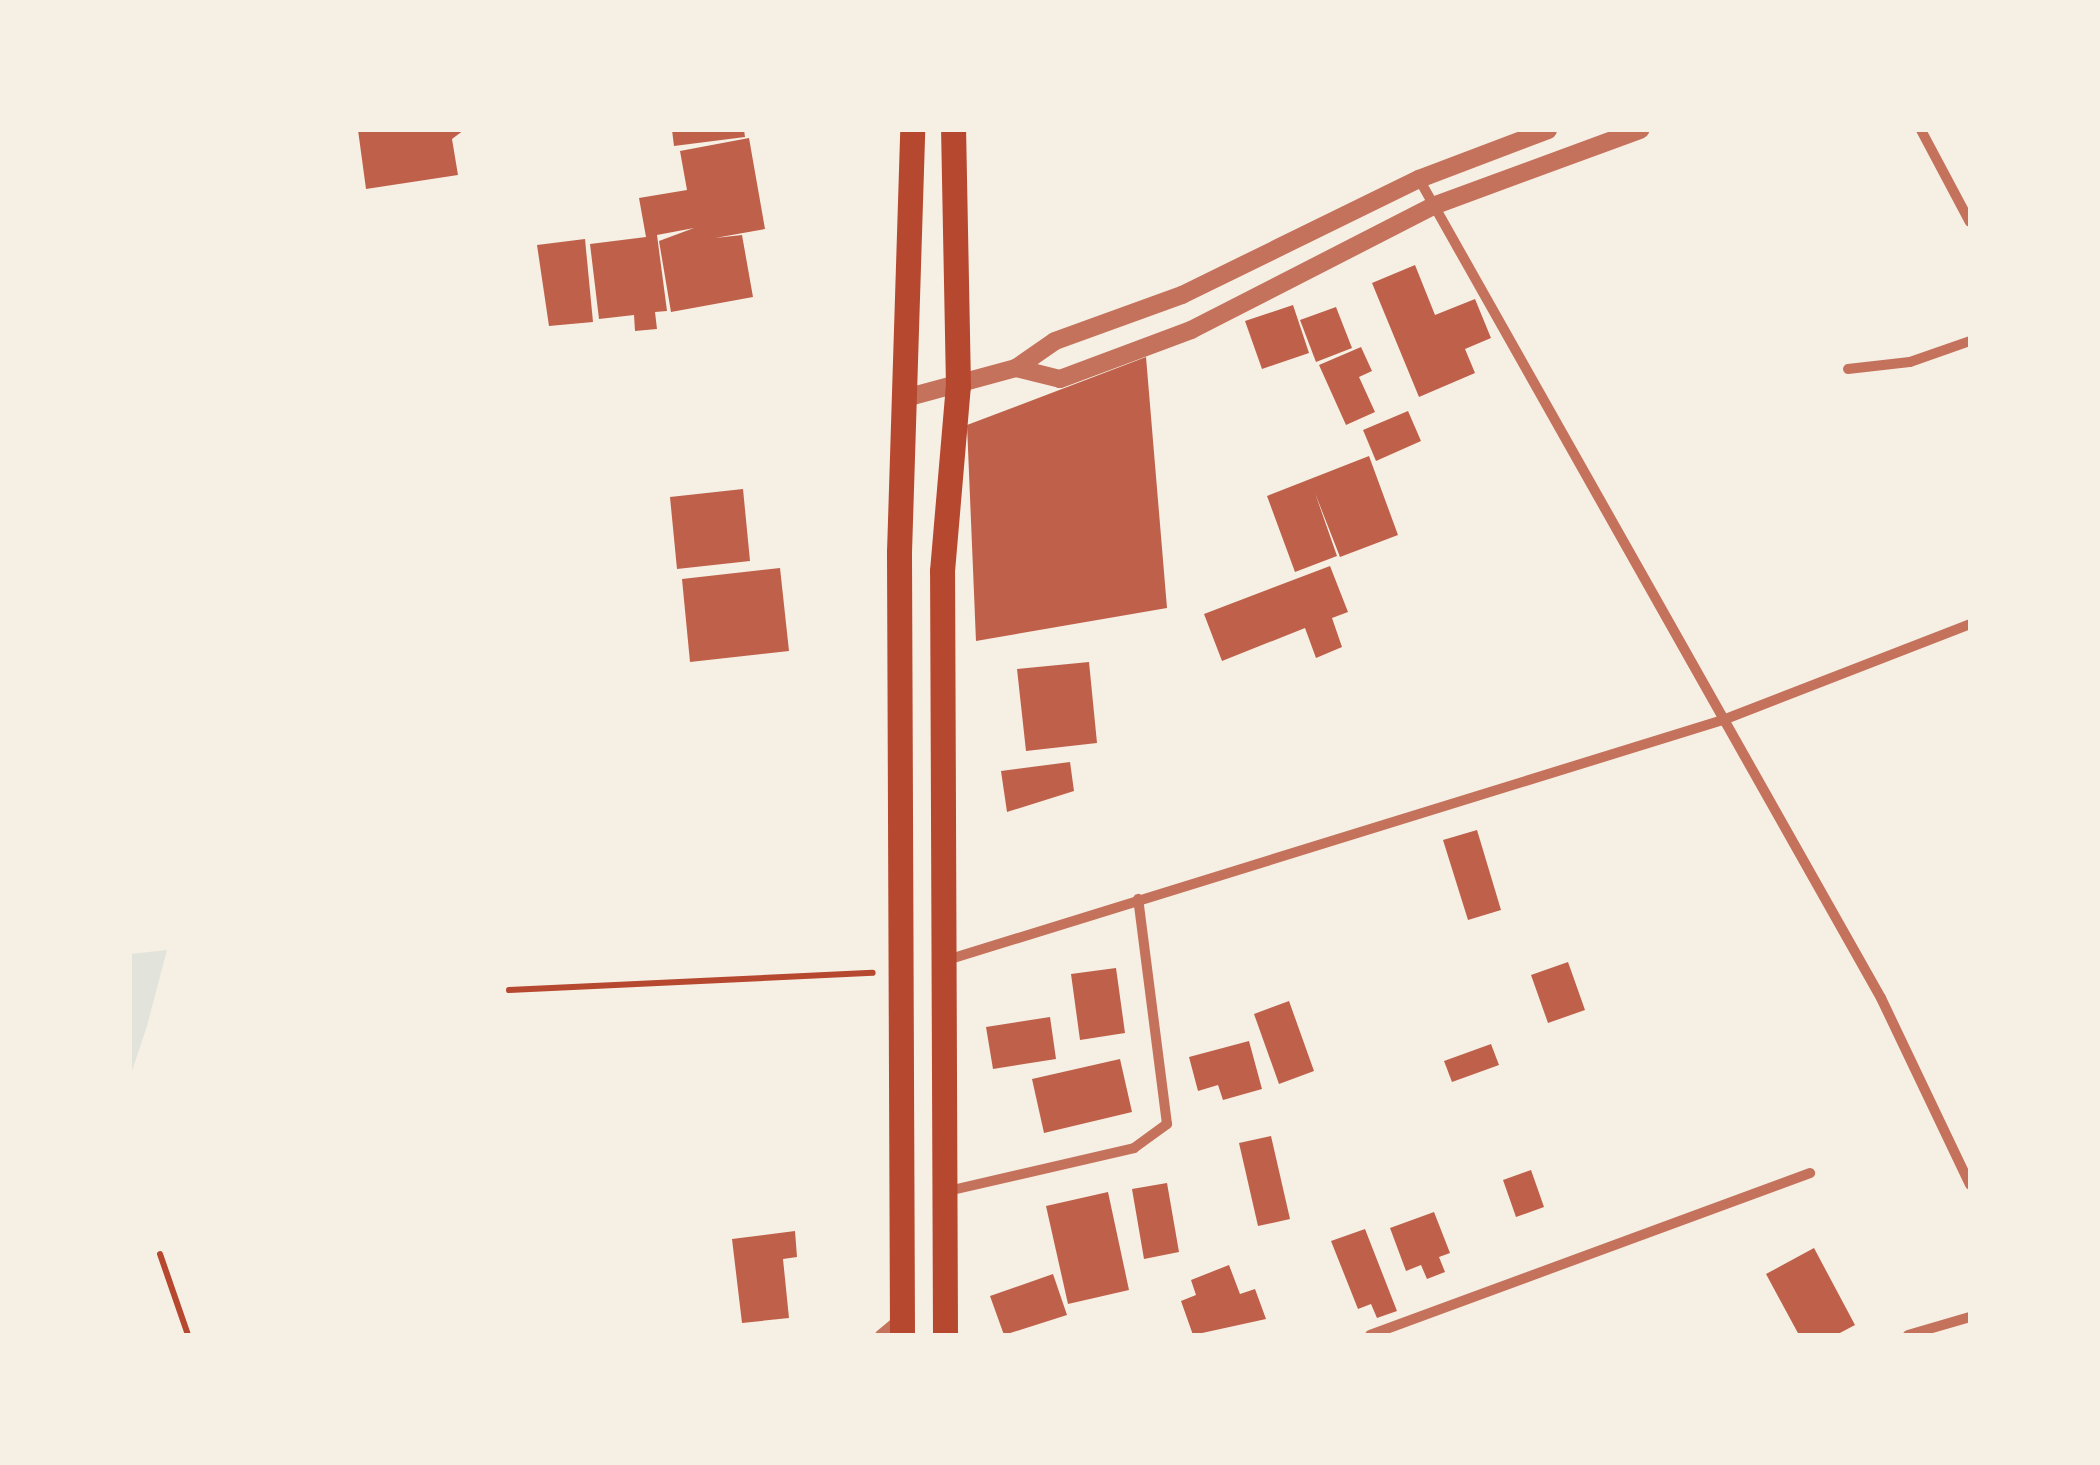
<!DOCTYPE html>
<style>
body{margin:0}
#map{position:relative;width:2100px;height:1465px;overflow:hidden;background:#f6efe4;font-family:"Zilla Slab",serif}
div>[style]{position:absolute}
.green>*{inset:0;background:#e2e4dc}
.building>*{inset:0;background:#bf614a}
.path>*{height:6px;margin:-3px;padding:0 3px;transform-origin:3px;border-radius:3px;background:#b5482f}
.minor>*{height:10px;margin:-5px;padding:0 5px;transform-origin:5px;border-radius:5px;background:#c5725c}
.tertiary>*{height:18px;margin:-9px;padding:0 9px;transform-origin:9px;border-radius:9px;background:#c5725c}
.primary>*{height:25px;margin:-12.5px;padding:0 12.5px;transform-origin:12.5px;border-radius:12.5px;background:#b5482f}
span{translate:-50% -50%;white-space:nowrap;text-align:center;line-height:1.15;-webkit-text-stroke:10px #f6efe4;paint-order:stroke}
.frame{position:absolute;inset:0;border:132px solid #f6efe4;pointer-events:none}
</style>
<div id="map">
<div class="green">
<div style="clip-path:polygon(167px 950px,147px 1026px,130px 1077px,130px 954px)"></div>
</div>
<div class="building">
<div style="clip-path:polygon(358px 130px,464px 130px,452px 139px,458px 175px,366px 189px)"></div>
<div style="clip-path:polygon(672px 130px,744px 130px,745px 137px,674px 146px)"></div>
<div style="clip-path:polygon(749px 138px,765px 229px,715px 238px,742px 235px,753px 297px,671px 312px,659px 241px,694px 228px,657px 235px,667px 311px,655px 312px,657px 329px,635px 331px,634px 315px,599px 319px,590px 244px,646px 237px,639px 198px,687px 190px,680px 151px)"></div>
<div style="clip-path:polygon(585px 239px,593px 322px,549px 326px,537px 245px)"></div>
<div style="clip-path:polygon(1415px 265px,1435px 315px,1475px 299px,1491px 338px,1465px 349px,1475px 373px,1419px 397px,1372px 283px)"></div>
<div style="clip-path:polygon(1293px 305px,1309px 353px,1262px 369px,1245px 321px)"></div>
<div style="clip-path:polygon(1336px 307px,1352px 348px,1316px 362px,1300px 320px)"></div>
<div style="clip-path:polygon(1361px 347px,1372px 371px,1359px 377px,1375px 412px,1346px 425px,1319px 365px)"></div>
<div style="clip-path:polygon(1146px 357px,1167px 608px,976px 641px,967px 425px)"></div>
<div style="clip-path:polygon(1408px 411px,1421px 441px,1376px 461px,1363px 430px)"></div>
<div style="clip-path:polygon(1369px 456px,1398px 535px,1340px 557px,1315px 493px,1337px 556px,1295px 572px,1267px 496px)"></div>
<div style="clip-path:polygon(743px 489px,750px 561px,677px 569px,670px 497px)"></div>
<div style="clip-path:polygon(1330px 566px,1348px 612px,1332px 618px,1342px 647px,1316px 658px,1305px 628px,1222px 661px,1204px 614px)"></div>
<div style="clip-path:polygon(780px 568px,789px 651px,690px 662px,682px 579px)"></div>
<div style="clip-path:polygon(1089px 662px,1097px 743px,1026px 751px,1017px 669px)"></div>
<div style="clip-path:polygon(1070px 762px,1074px 791px,1007px 812px,1001px 771px)"></div>
<div style="clip-path:polygon(1477px 830px,1501px 910px,1468px 920px,1443px 840px)"></div>
<div style="clip-path:polygon(1568px 962px,1585px 1010px,1548px 1023px,1531px 975px)"></div>
<div style="clip-path:polygon(1116px 968px,1125px 1033px,1080px 1040px,1071px 974px)"></div>
<div style="clip-path:polygon(1289px 1001px,1314px 1071px,1279px 1084px,1254px 1014px)"></div>
<div style="clip-path:polygon(1050px 1017px,1056px 1059px,993px 1069px,986px 1027px)"></div>
<div style="clip-path:polygon(1249px 1041px,1262px 1089px,1223px 1100px,1218px 1085px,1198px 1091px,1189px 1057px)"></div>
<div style="clip-path:polygon(1491px 1044px,1499px 1065px,1452px 1082px,1444px 1061px)"></div>
<div style="clip-path:polygon(1120px 1059px,1132px 1112px,1044px 1133px,1032px 1079px)"></div>
<div style="clip-path:polygon(1271px 1136px,1290px 1219px,1258px 1226px,1239px 1143px)"></div>
<div style="clip-path:polygon(1531px 1170px,1544px 1207px,1516px 1217px,1503px 1180px)"></div>
<div style="clip-path:polygon(1167px 1183px,1179px 1252px,1144px 1259px,1132px 1189px)"></div>
<div style="clip-path:polygon(1108px 1192px,1129px 1290px,1068px 1304px,1046px 1206px)"></div>
<div style="clip-path:polygon(1434px 1212px,1450px 1253px,1439px 1257px,1445px 1272px,1427px 1279px,1421px 1265px,1406px 1271px,1390px 1228px)"></div>
<div style="clip-path:polygon(1365px 1229px,1397px 1311px,1377px 1318px,1371px 1304px,1358px 1309px,1331px 1241px)"></div>
<div style="clip-path:polygon(795px 1231px,797px 1257px,783px 1259px,789px 1318px,742px 1323px,732px 1239px)"></div>
<div style="clip-path:polygon(1814px 1248px,1855px 1325px,1836px 1335px,1799px 1335px,1766px 1274px)"></div>
<div style="clip-path:polygon(1229px 1265px,1240px 1294px,1255px 1289px,1266px 1319px,1193px 1335px,1181px 1301px,1196px 1295px,1191px 1280px)"></div>
<div style="clip-path:polygon(1053px 1274px,1067px 1315px,1004px 1335px,990px 1296px)"></div>
</div>
<div class="path">
<div style="left:509px;top:990px;width:364px;rotate:-2.7deg"></div>
<div style="left:160px;top:1254px;width:86px;rotate:70.9deg"></div>
</div>
<div class="minor">
<div style="left:1921px;top:130px;width:104px;rotate:62deg"></div>
<div style="left:1419px;top:179px;width:940px;rotate:60.57deg"></div>
<div style="left:1881px;top:998px;width:207px;rotate:64.5deg"></div>
<div style="left:1848px;top:369px;width:62px;rotate:-6.4deg"></div>
<div style="left:1910px;top:362px;width:64px;rotate:-19.3deg"></div>
<div style="left:947px;top:960px;width:812px;rotate:-17.19deg"></div>
<div style="left:1723px;top:720px;width:265px;rotate:-21.2deg"></div>
<div style="left:948px;top:1191px;width:191px;rotate:-13deg"></div>
<div style="left:1134px;top:1148px;width:41px;rotate:-36deg"></div>
<div style="left:1167px;top:1124px;width:227px;rotate:-97.3deg"></div>
<div style="left:880px;top:1335px;width:23px;rotate:-40deg"></div>
<div style="left:1370px;top:1335px;width:469px;rotate:-20.2deg"></div>
<div style="left:1908px;top:1335px;width:65px;rotate:-16.2deg"></div>
</div>
<div class="tertiary">
<div style="left:1016px;top:368px;width:45px;rotate:14deg"></div>
<div style="left:1060px;top:379px;width:140px;rotate:-20.5deg"></div>
<div style="left:1191px;top:330px;width:272px;rotate:-27.1deg"></div>
<div style="left:1433px;top:206px;width:221px;rotate:-20.2deg"></div>
<div style="left:909px;top:397px;width:111px;rotate:-15.2deg"></div>
<div style="left:1016px;top:368px;width:47px;rotate:-34.7deg"></div>
<div style="left:1055px;top:341px;width:135px;rotate:-19.9deg"></div>
<div style="left:1182px;top:295px;width:264px;rotate:-26.1deg"></div>
<div style="left:1419px;top:179px;width:138px;rotate:-20.8deg"></div>
</div>
<div class="primary">
<div style="left:902px;top:1335px;width:783px;rotate:-90.22deg"></div>
<div style="left:899px;top:552px;width:422px;rotate:-88.2deg"></div>
<div style="left:945px;top:1335px;width:764px;rotate:-90.22deg"></div>
<div style="left:942px;top:571px;width:186px;rotate:-85.1deg"></div>
<div style="left:958px;top:386px;width:256px;rotate:-91.1deg"></div>
</div>
<div class="frame"></div>
</div>
